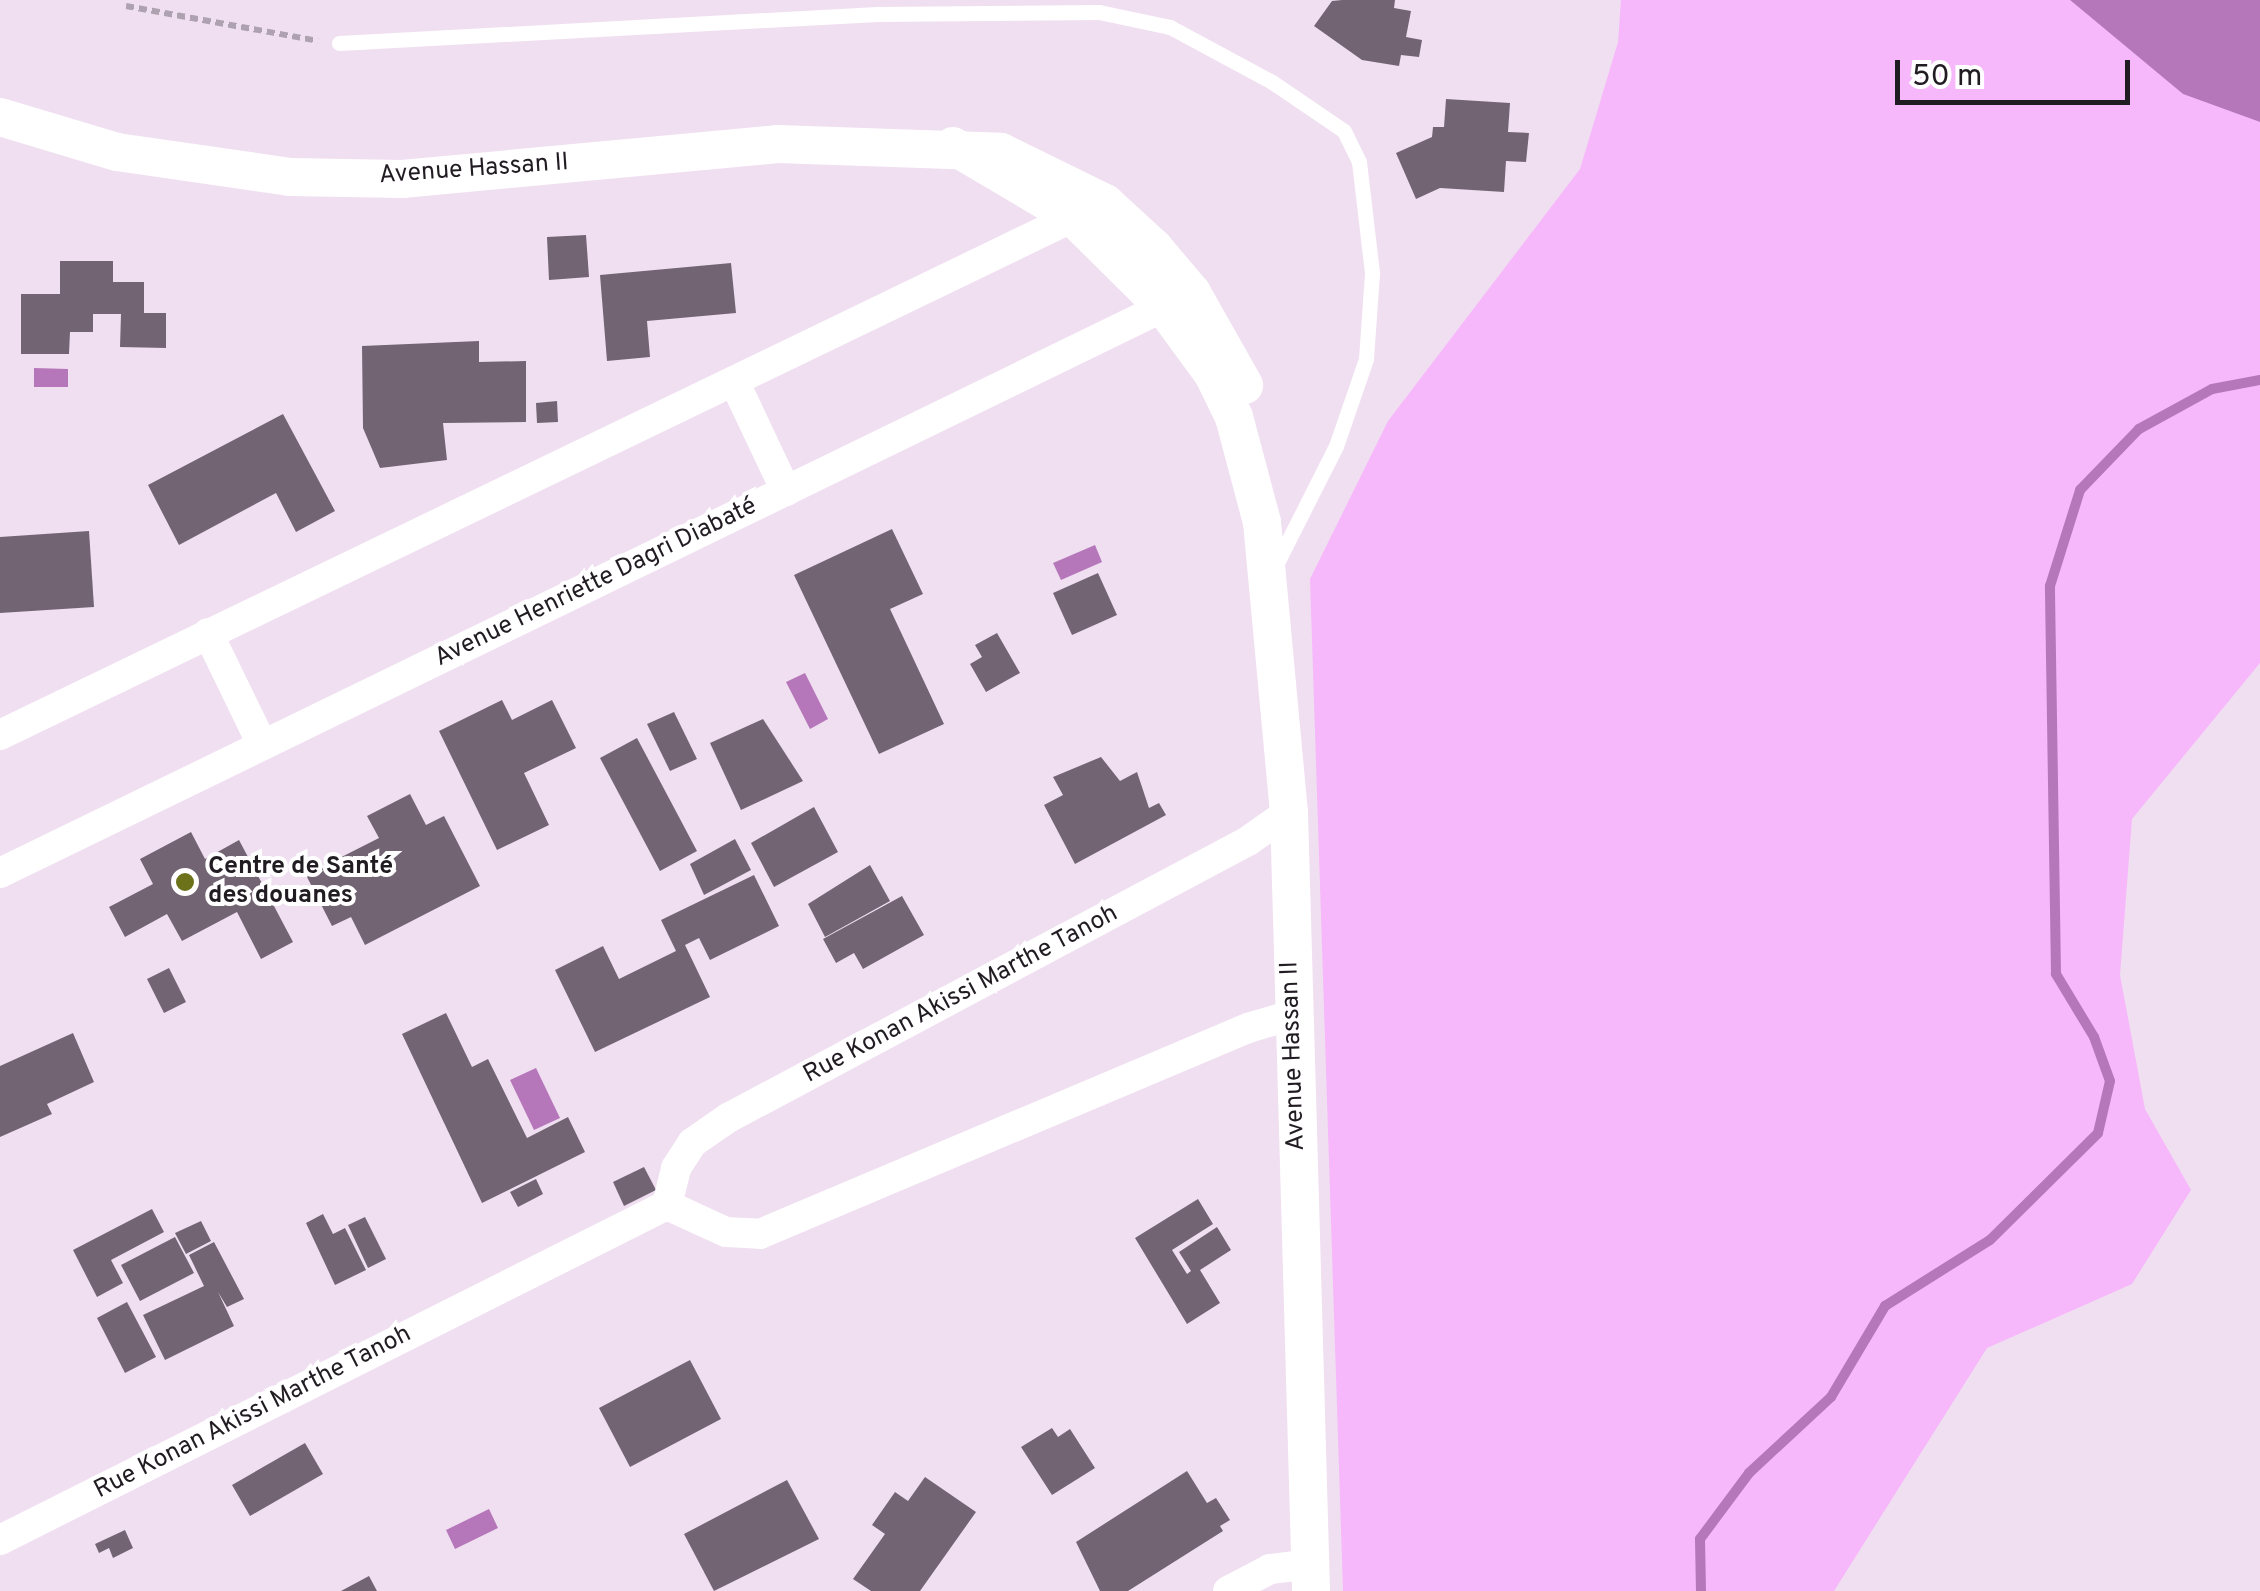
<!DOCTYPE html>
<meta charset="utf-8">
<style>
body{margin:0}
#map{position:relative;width:2260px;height:1591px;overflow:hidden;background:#f0dff1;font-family:Overpass,sans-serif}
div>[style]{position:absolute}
.green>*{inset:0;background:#f7b7fb}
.water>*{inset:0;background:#b576ba}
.stream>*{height:10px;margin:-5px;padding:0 5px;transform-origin:5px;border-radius:5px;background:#b576ba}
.building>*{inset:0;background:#736474}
.path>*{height:6px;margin-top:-3px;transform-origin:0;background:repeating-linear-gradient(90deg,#afa2b0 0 8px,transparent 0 13px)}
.service>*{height:15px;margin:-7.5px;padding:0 7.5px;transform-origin:7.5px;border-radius:7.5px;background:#fff}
.minor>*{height:30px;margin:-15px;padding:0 15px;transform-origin:15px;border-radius:15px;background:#fff}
.tertiary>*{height:38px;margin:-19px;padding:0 19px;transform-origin:19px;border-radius:19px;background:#fff}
.dots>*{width:28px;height:28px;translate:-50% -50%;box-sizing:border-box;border:5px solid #fff;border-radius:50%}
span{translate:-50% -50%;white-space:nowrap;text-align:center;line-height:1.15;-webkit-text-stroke:8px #fff;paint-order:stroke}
.street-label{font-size:25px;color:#211b22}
.poi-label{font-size:25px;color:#211b22;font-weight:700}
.left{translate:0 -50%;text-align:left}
.scale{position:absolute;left:1895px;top:60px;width:235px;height:45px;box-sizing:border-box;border:5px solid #211b22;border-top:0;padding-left:12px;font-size:30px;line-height:35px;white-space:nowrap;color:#211b22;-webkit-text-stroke:8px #fff;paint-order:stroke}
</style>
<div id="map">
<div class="green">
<div style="clip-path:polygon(1621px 0,2070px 0,2183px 94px,2260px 122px,2260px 663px,2132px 819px,2120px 975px,2145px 1109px,2191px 1190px,2132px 1284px,1987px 1348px,1834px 1591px,1343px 1591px,1310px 579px,1388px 421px,1580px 169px,1618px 42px)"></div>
</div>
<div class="water">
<div style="clip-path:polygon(2070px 0,2260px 0,2260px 122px,2183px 94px)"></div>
<div style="clip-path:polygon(34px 368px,68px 369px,68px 387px,34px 387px)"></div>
<div style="clip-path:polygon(1095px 545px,1102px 562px,1061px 580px,1053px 563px)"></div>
<div style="clip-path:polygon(805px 673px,828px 719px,810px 729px,786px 682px)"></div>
<div style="clip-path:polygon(536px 1068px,560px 1118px,534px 1130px,510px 1080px)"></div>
<div style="clip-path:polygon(489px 1509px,498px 1528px,455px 1549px,446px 1530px)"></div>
</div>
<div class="stream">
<div style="left:1701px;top:1591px;width:52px;rotate:-91.1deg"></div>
<div style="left:1700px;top:1539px;width:82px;rotate:-53.4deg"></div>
<div style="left:1749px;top:1473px;width:112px;rotate:-42.8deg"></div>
<div style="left:1831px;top:1397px;width:106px;rotate:-59.3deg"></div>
<div style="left:1885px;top:1306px;width:124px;rotate:-32.2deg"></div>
<div style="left:1990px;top:1240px;width:152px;rotate:-44.7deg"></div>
<div style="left:2098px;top:1133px;width:53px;rotate:-77deg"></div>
<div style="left:2110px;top:1081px;width:47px;rotate:-110deg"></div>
<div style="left:2094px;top:1037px;width:74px;rotate:-121.1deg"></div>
<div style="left:2056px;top:974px;width:388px;rotate:-90.9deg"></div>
<div style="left:2050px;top:586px;width:101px;rotate:-72.6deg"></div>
<div style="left:2080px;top:490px;width:85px;rotate:-46deg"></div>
<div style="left:2139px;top:429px;width:83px;rotate:-28.7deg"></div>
<div style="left:2212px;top:389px;width:49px;rotate:-10.6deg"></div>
</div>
<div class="building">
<div style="clip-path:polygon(1342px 0,1395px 0,1394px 8px,1411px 11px,1406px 37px,1422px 40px,1419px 57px,1401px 55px,1399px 66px,1362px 60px,1314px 26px,1332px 1px)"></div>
<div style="clip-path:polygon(1446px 99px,1510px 103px,1508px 132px,1529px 133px,1526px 162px,1506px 161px,1504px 192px,1440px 188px,1416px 199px,1396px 153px,1432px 137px,1433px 127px,1444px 127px)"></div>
<div style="clip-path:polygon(586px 235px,589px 277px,549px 280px,547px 237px)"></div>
<div style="clip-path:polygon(60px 261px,113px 261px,113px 282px,144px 282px,144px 313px,166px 313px,166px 348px,120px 347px,121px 314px,93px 314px,93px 332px,70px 332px,69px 354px,21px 354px,21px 294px,60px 294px)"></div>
<div style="clip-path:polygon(731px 263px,736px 313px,647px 321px,650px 357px,607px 361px,600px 275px)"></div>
<div style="clip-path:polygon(479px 341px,479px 362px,526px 361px,526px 422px,443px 423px,447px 460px,380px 468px,363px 428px,362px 346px)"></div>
<div style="clip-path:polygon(557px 401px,558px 422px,537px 423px,536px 403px)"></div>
<div style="clip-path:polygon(283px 414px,335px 511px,296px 532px,276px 493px,179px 545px,148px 485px)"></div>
<div style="clip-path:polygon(892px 529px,923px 594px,890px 609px,944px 724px,879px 754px,794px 575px)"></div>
<div style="clip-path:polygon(89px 531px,94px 607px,0 613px,0 537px)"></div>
<div style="clip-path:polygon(1098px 573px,1117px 615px,1072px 635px,1053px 593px)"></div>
<div style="clip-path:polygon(997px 633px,1020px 673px,986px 692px,970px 664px,982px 657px,975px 645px)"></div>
<div style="clip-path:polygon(502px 700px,512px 720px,552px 700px,576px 748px,524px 773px,549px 825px,497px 850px,439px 731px)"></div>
<div style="clip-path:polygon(674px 712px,697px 759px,670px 771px,647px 724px)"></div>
<div style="clip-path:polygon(763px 719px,803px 781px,741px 810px,710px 743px)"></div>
<div style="clip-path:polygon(637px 738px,697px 851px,660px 871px,600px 758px)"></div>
<div style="clip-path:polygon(1101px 757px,1120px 781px,1137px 772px,1149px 808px,1159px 803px,1166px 815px,1075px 864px,1044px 805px,1063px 795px,1053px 777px)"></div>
<div style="clip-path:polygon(410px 794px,426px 825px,444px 816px,480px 886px,365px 945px,351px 917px,332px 926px,306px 875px,379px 838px,367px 816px)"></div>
<div style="clip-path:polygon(814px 807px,838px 852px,774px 887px,751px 843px)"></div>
<div style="clip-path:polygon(191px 832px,205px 859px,239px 840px,293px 942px,261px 959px,237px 912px,182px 941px,167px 914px,125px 937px,109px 907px,153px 884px,140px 859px)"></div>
<div style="clip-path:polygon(735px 839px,751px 870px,704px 895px,690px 864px)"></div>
<div style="clip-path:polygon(870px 865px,890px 901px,825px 937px,808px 904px)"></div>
<div style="clip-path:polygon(754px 875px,779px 926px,710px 960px,699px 938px,685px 945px,710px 997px,595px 1052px,555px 970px,603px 946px,619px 979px,676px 951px,661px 920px)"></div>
<div style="clip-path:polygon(902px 896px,924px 935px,863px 969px,854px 953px,836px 963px,823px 939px)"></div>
<div style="clip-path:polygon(169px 968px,186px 1002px,164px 1013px,147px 979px)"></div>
<div style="clip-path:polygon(446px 1013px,472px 1067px,488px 1059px,527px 1138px,568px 1117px,585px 1152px,482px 1203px,402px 1034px)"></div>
<div style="clip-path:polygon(73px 1033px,94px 1082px,47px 1104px,52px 1114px,0 1137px,0 1066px)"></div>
<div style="clip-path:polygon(644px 1167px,656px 1190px,624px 1206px,613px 1182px)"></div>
<div style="clip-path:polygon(536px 1179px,543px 1194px,518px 1207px,510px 1192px)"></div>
<div style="clip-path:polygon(1198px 1199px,1213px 1224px,1172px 1250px,1187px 1274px,1191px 1271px,1179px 1252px,1217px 1227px,1231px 1250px,1200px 1270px,1220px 1303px,1187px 1324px,1135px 1238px)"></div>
<div style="clip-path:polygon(152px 1209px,164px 1232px,111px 1260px,123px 1283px,97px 1297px,73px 1250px)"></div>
<div style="clip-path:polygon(323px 1214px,333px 1234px,345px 1228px,366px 1270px,335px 1285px,306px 1223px)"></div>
<div style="clip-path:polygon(365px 1217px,386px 1259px,368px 1268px,348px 1225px)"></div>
<div style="clip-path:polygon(201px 1221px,211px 1241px,186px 1254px,175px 1233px)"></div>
<div style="clip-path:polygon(175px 1237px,194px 1273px,140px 1301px,121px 1265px)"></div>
<div style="clip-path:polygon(214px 1242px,244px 1299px,227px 1307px,218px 1292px,234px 1326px,165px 1360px,143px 1315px,204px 1286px,189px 1255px)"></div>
<div style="clip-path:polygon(127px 1302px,156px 1357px,125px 1373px,97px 1318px)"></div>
<div style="clip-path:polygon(690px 1360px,721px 1419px,630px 1467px,599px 1408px)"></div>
<div style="clip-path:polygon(1052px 1428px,1058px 1437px,1070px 1429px,1095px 1468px,1052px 1495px,1021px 1447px)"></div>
<div style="clip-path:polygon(305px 1443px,323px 1474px,250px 1516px,232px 1485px)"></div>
<div style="clip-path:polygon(1187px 1471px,1207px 1503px,1216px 1498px,1230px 1520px,1220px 1526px,1223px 1531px,1128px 1591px,1100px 1591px,1076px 1542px)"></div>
<div style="clip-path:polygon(925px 1477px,976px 1512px,920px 1591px,871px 1591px,853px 1579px,885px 1534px,872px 1525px,895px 1492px,908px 1501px)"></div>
<div style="clip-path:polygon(787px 1480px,819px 1539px,714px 1591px,684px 1534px)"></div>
<div style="clip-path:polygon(125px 1530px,133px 1548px,113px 1558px,109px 1548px,99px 1553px,95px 1544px)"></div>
<div style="clip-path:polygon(369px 1576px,377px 1591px,341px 1591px)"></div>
</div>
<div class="path">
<div style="left:126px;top:6px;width:195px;rotate:10.3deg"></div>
</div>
<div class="service">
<div style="left:339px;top:43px;width:539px;rotate:-3.09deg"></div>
<div style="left:877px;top:14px;width:222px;rotate:-0.5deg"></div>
<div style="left:1099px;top:12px;width:73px;rotate:11.9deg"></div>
<div style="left:1170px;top:27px;width:116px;rotate:28.3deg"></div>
<div style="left:1272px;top:82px;width:87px;rotate:34.2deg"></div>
<div style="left:1344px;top:131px;width:34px;rotate:64deg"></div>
<div style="left:1359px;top:162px;width:112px;rotate:83.3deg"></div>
<div style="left:1372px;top:273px;width:86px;rotate:94deg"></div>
<div style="left:1366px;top:359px;width:92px;rotate:109deg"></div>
<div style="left:1336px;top:446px;width:136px;rotate:116.8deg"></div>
</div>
<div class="minor">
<div style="left:734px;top:381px;width:122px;rotate:64.7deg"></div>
<div style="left:208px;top:633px;width:123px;rotate:64.1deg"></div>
<div style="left:0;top:735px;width:1208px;rotate:-25.76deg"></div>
<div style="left:0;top:873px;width:1312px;rotate:-25.94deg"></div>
<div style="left:667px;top:1205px;width:65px;rotate:24.6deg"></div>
<div style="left:726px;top:1232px;width:34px;rotate:3deg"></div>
<div style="left:760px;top:1234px;width:530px;rotate:-22.89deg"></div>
<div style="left:1248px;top:1028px;width:46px;rotate:-16.5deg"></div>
<div style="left:0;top:1540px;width:746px;rotate:-26.67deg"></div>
<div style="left:667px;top:1205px;width:38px;rotate:-76deg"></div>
<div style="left:676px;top:1168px;width:30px;rotate:-57deg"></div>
<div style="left:692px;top:1143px;width:44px;rotate:-34.8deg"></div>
<div style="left:728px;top:1118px;width:589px;rotate:-28.04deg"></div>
<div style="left:1248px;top:841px;width:50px;rotate:-35.3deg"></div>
<div style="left:1228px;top:1591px;width:47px;rotate:-27.6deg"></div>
<div style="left:1270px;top:1569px;width:41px;rotate:-7deg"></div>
</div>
<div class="tertiary">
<div style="left:0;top:117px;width:122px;rotate:16.7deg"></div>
<div style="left:117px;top:152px;width:175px;rotate:8.2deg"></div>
<div style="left:290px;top:177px;width:112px;rotate:1deg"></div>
<div style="left:402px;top:179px;width:377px;rotate:-5.3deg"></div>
<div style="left:777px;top:144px;width:224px;rotate:2deg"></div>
<div style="left:1001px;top:152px;width:116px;rotate:26.1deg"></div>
<div style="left:1105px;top:203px;width:67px;rotate:42.6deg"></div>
<div style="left:1154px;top:248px;width:59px;rotate:49.8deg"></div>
<div style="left:1192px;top:293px;width:106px;rotate:60.5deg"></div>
<div style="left:953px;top:146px;width:138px;rotate:30.5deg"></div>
<div style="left:1072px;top:216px;width:129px;rotate:44.7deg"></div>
<div style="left:1164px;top:307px;width:83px;rotate:53.8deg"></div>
<div style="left:1213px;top:374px;width:48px;rotate:64deg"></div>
<div style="left:1234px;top:417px;width:109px;rotate:75.1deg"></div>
<div style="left:1262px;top:522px;width:291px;rotate:84.7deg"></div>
<div style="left:1289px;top:812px;width:779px;rotate:88.38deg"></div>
</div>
<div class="dots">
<div style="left:185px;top:882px;background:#6b721a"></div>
</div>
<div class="street-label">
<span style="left:474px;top:170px;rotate:-4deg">Avenue Hassan II</span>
<span style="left:596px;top:583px;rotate:-26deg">Avenue Henriette Dagri Diabaté</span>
<span style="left:961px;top:995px;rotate:-28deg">Rue Konan Akissi Marthe Tanoh</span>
<span style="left:1294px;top:1056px;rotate:-92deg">Avenue Hassan II</span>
<span style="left:253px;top:1413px;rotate:-27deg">Rue Konan Akissi Marthe Tanoh</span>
</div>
<div class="poi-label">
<span class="left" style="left:208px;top:882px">Centre de Santé<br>des douanes</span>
</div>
<div class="scale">50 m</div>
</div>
